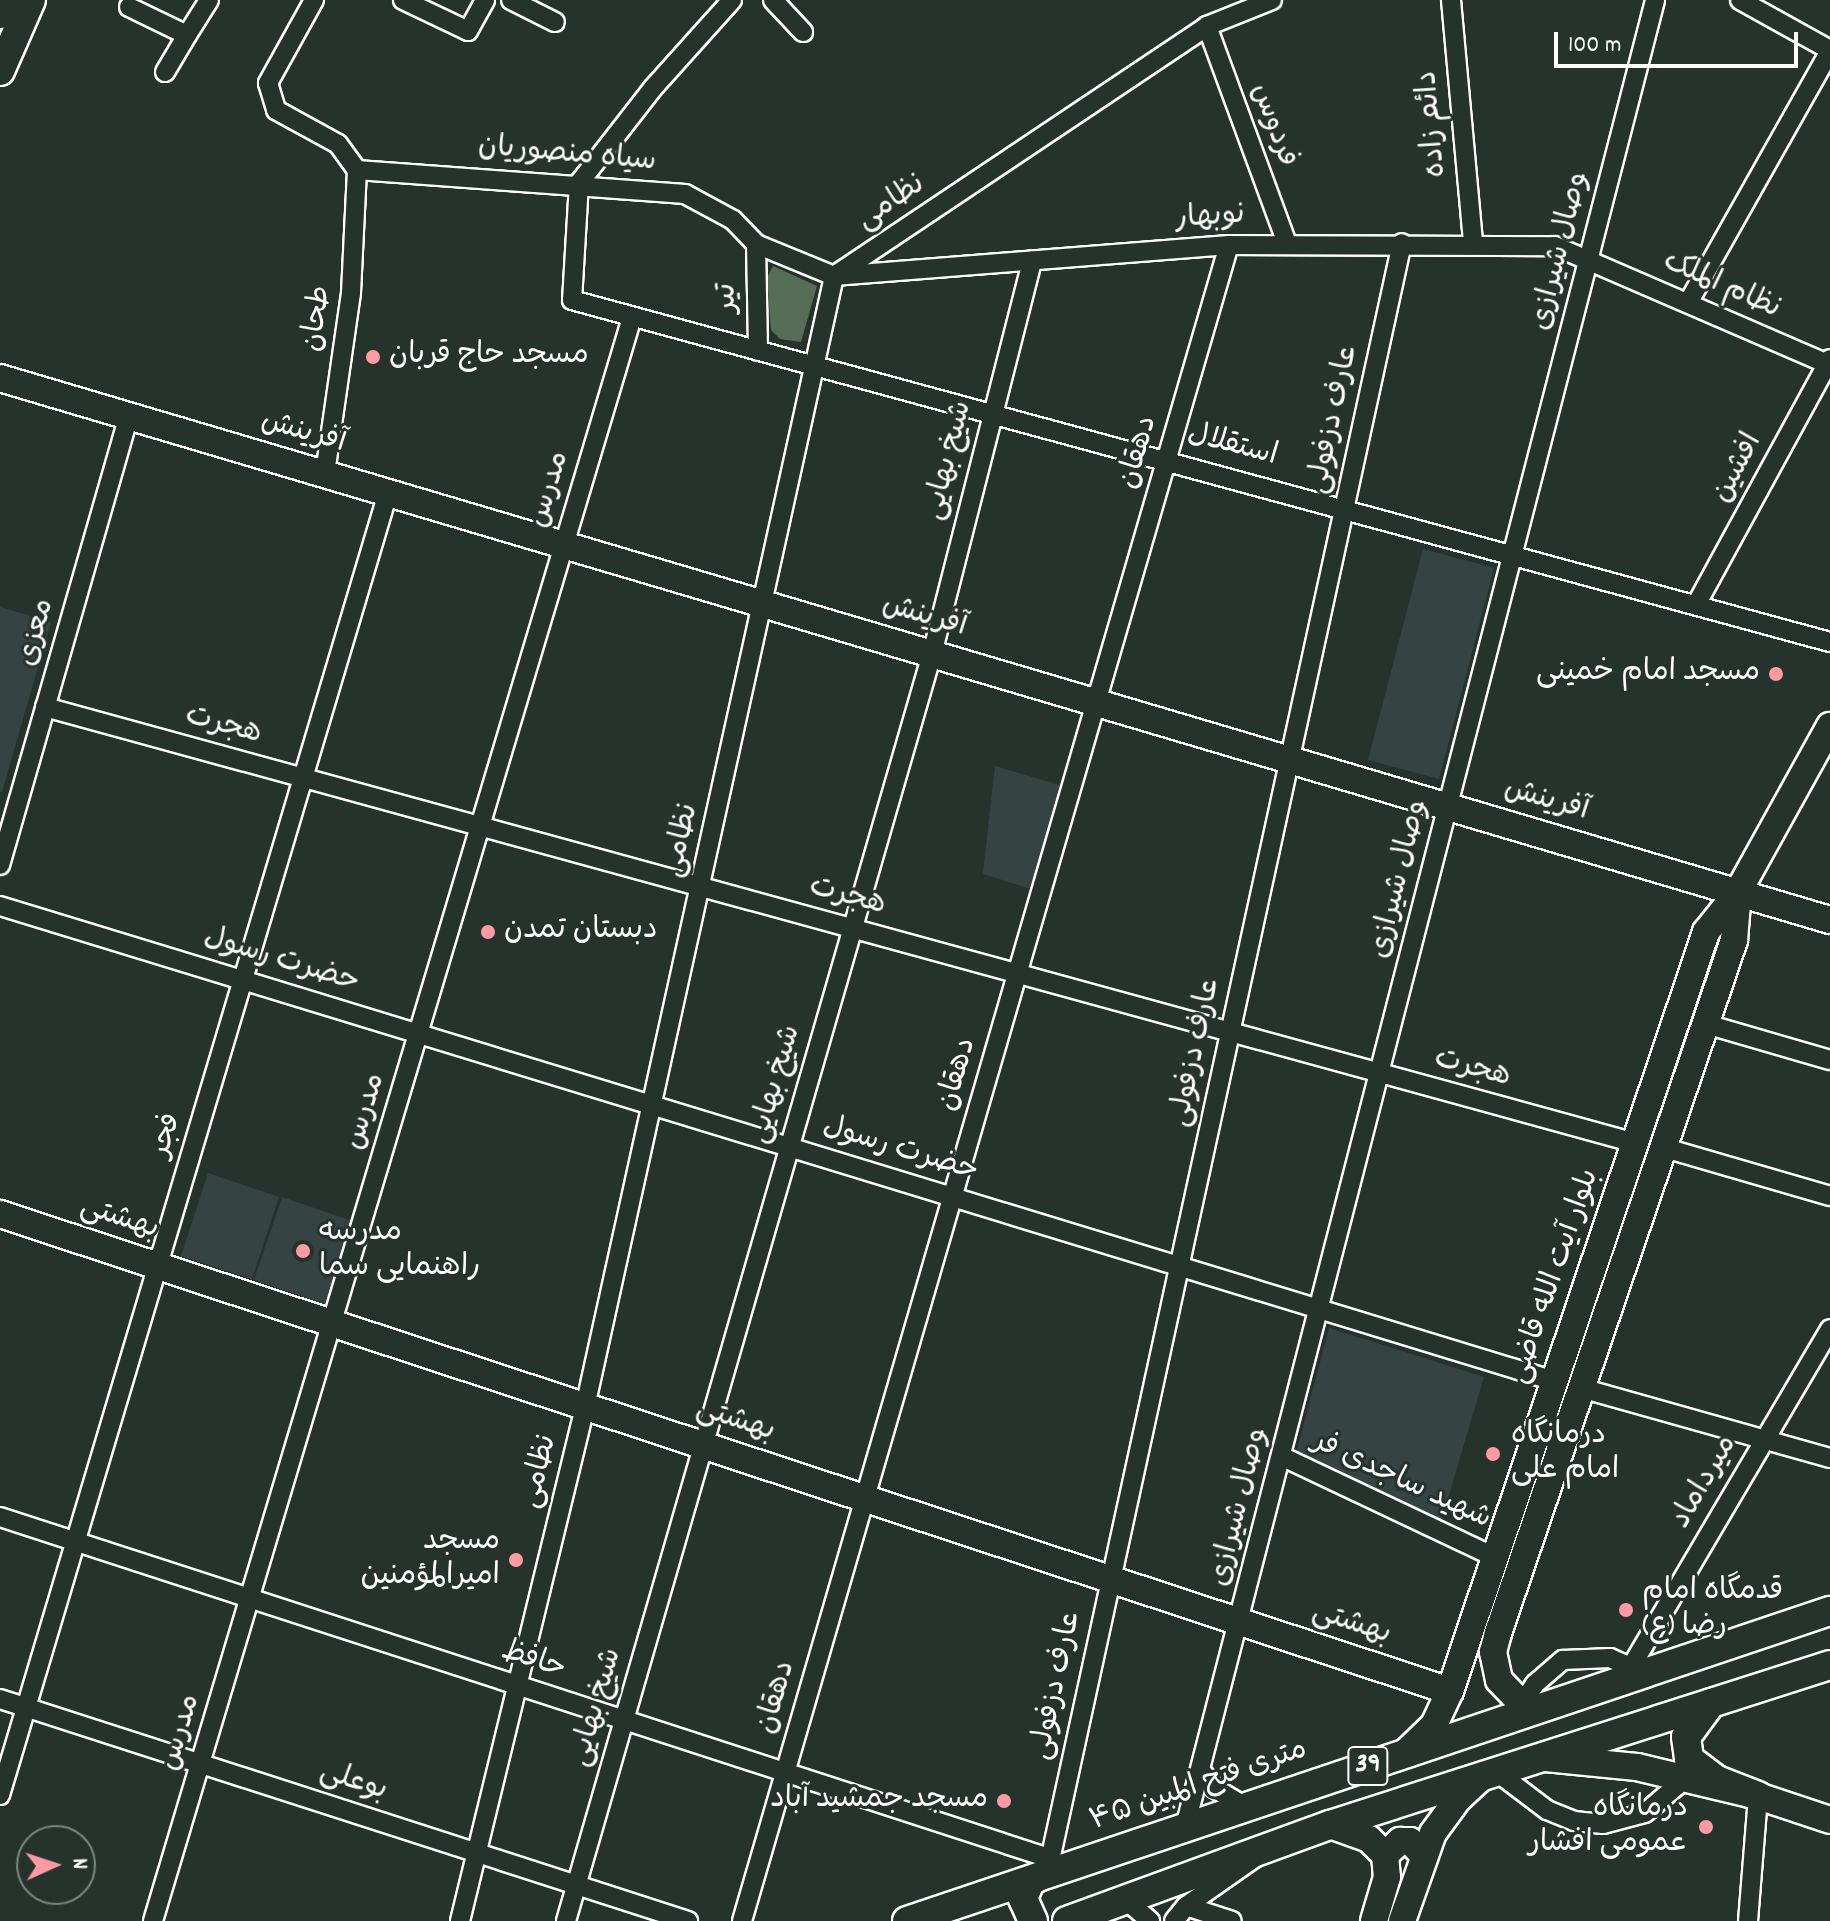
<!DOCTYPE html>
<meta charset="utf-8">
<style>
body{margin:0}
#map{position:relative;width:1830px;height:1921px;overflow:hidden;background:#26332d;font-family:Dekko,"Playpen Sans Arabic",sans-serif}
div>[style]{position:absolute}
.built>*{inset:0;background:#354343}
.green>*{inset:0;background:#556e55}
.roads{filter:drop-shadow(2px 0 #fff) drop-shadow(-2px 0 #fff) drop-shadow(0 2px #fff) drop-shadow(0 -2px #fff)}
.street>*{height:18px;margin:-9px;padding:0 9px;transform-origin:9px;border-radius:9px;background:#26332d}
.secondary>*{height:26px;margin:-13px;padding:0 13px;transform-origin:13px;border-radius:13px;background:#26332d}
.primary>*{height:28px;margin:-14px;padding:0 14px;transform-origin:14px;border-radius:14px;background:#26332d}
.dots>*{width:22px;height:22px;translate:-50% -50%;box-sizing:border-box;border:4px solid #26332d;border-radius:50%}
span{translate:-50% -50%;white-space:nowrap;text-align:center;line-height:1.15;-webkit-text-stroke:6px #26332d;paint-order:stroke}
.shield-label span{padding:2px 6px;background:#26332d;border:2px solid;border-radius:6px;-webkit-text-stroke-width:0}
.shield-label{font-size:28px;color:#fff;font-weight:700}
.street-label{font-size:30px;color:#fff}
.poi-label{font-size:30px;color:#fff}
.left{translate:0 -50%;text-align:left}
.right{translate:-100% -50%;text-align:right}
.north{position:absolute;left:16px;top:1825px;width:80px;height:80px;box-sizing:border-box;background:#26332d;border:2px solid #7d8581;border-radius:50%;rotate:87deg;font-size:22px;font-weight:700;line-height:32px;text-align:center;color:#fff}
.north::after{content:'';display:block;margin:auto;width:28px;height:36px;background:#ff9aa2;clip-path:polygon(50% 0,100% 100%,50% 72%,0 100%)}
.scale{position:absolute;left:1554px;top:32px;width:244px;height:36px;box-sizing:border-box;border:4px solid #fff;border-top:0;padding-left:10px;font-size:24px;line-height:28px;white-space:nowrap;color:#fff;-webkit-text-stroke:6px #26332d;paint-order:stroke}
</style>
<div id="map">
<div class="built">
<div style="clip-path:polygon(1423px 549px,1494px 568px,1439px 779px,1368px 760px)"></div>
<div style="clip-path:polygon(0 607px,51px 622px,2px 792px,0 792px)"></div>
<div style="clip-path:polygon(995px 766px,1060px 785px,1031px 889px,983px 874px)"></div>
<div style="clip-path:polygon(208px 1173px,279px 1197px,252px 1279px,181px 1256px)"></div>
<div style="clip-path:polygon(282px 1197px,352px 1221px,325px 1304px,254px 1280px)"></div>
<div style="clip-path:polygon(1329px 1328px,1484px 1377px,1440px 1525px,1295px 1457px)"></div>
</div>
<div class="green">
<div style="clip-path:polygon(773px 266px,817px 286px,801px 342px,780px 339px,771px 330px,767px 278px)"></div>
</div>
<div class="roads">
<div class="street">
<div style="left:314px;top:0;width:95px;rotate:119deg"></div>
<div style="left:268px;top:83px;width:28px;rotate:73deg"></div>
<div style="left:276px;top:110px;width:71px;rotate:28.7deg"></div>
<div style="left:338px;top:144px;width:32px;rotate:54deg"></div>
<div style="left:357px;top:170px;width:123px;rotate:92.8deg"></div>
<div style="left:351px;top:293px;width:183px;rotate:98.2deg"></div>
<div style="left:403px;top:0;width:72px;rotate:25.5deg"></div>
<div style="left:468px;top:31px;width:35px;rotate:-61deg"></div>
<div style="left:511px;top:0;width:49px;rotate:26.6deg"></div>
<div style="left:732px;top:0;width:118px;rotate:131.9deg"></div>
<div style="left:653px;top:88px;width:120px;rotate:127.9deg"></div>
<div style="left:579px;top:183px;width:117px;rotate:93.4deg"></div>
<div style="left:572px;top:300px;width:1304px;rotate:15.21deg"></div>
<div style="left:773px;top:0;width:44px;rotate:46.8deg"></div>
<div style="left:1451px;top:0;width:244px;rotate:84.8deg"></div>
<div style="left:1740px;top:0;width:103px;rotate:29.1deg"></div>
<div style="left:129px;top:7px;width:64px;rotate:25.8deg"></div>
<div style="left:187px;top:35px;width:43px;rotate:120.7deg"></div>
<div style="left:1207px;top:26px;width:231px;rotate:69.8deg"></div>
<div style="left:187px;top:35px;width:41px;rotate:-57.8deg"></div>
<div style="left:357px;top:170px;width:329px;rotate:4.2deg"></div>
<div style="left:685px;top:194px;width:55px;rotate:28.4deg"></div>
<div style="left:733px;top:220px;width:33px;rotate:46deg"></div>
<div style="left:756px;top:244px;width:84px;rotate:22.3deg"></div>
<div style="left:834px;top:276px;width:396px;rotate:-4.5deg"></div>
<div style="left:1229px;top:245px;width:326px;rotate:0.2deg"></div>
<div style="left:1555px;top:246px;width:300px;rotate:23.4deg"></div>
<div style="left:756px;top:244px;width:107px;rotate:88.9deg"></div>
<div style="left:1688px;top:303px;width:289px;rotate:-60.6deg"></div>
<div style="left:1696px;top:605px;width:280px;rotate:-61.4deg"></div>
<div style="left:45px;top:707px;width:1649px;rotate:15.33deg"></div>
<div style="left:0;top:865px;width:467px;rotate:-74deg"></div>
<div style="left:0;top:906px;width:1626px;rotate:16.99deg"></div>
<div style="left:1706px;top:1024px;width:129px;rotate:16.2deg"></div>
<div style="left:1665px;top:1148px;width:172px;rotate:16.2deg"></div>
<div style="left:1581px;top:1388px;width:259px;rotate:15.7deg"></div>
<div style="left:1283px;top:1457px;width:234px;rotate:25.3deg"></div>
<div style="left:0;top:1517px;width:1103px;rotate:18.01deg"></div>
<div style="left:1631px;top:1667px;width:392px;rotate:-59.5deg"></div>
<div style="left:0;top:1699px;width:723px;rotate:17.88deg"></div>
<div style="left:1522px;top:1704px;width:24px;rotate:-57deg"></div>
<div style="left:1535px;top:1684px;width:37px;rotate:-41deg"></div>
<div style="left:1563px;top:1660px;width:47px;rotate:-2.4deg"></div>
<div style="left:1610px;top:1658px;width:34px;rotate:24deg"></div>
<div style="left:1202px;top:1772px;width:20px;rotate:53deg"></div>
<div style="left:1214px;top:1788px;width:37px;rotate:31deg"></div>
<div style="left:1497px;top:1772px;width:63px;rotate:37.2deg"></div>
<div style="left:1547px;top:1810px;width:29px;rotate:22deg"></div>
<div style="left:1574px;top:1821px;width:29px;rotate:6deg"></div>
<div style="left:1603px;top:1824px;width:43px;rotate:-14.7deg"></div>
<div style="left:1645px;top:1813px;width:54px;rotate:-40.5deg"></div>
<div style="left:0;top:1795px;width:1359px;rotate:-73.41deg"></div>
<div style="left:1185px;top:1827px;width:1886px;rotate:-75.57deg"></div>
<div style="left:1047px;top:1874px;width:1669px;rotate:-77.72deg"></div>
<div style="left:1126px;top:1900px;width:32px;rotate:41deg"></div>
<div style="left:1186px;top:1906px;width:48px;rotate:18.1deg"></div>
<div style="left:153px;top:1921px;width:1674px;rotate:-73.37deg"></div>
<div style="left:460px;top:1921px;width:529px;rotate:-76.33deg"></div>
<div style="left:585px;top:1407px;width:1158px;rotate:-77.58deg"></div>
<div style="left:834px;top:276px;width:449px;rotate:-33.8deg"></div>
<div style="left:1207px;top:26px;width:70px;rotate:-21.8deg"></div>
<div style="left:566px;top:1921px;width:1319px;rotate:-73.89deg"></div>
<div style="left:932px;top:654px;width:406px;rotate:-75.7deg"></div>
<div style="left:742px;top:1921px;width:1745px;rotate:-73.8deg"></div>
<div style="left:1174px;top:1921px;width:19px;rotate:-51deg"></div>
<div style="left:1186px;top:1906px;width:85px;rotate:-35deg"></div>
<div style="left:1748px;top:1921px;width:125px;rotate:-85.4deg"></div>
</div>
<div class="secondary">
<div style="left:0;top:378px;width:1909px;rotate:16.5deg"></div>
<div style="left:0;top:1214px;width:1526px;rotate:18.21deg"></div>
<div style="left:1541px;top:1708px;width:19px;rotate:-168deg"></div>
<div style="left:1522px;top:1704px;width:33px;rotate:-134deg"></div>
<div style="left:1499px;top:1680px;width:29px;rotate:-102deg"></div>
<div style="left:1493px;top:1652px;width:20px;rotate:-75deg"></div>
<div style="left:1498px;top:1633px;width:732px;rotate:-71.19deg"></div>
<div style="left:1734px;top:940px;width:48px;rotate:-85.2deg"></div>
<div style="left:1405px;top:1753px;width:40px;rotate:-44deg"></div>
<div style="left:1434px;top:1725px;width:38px;rotate:-65deg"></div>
<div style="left:1450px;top:1691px;width:801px;rotate:-71.36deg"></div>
<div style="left:1706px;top:932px;width:51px;rotate:-51.3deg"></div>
<div style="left:1738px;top:892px;width:190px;rotate:-61deg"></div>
<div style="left:1545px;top:1758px;width:92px;rotate:5.6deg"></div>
<div style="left:1637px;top:1767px;width:124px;rotate:13.5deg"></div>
<div style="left:1758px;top:1796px;width:76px;rotate:18.4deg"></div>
<div style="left:1330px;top:1825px;width:41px;rotate:19.7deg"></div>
<div style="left:1369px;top:1839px;width:23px;rotate:45deg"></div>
<div style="left:1385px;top:1855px;width:22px;rotate:85deg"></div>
<div style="left:1387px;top:1877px;width:46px;rotate:106.5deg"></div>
<div style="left:1385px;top:1855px;width:21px;rotate:-43deg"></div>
<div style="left:1400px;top:1841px;width:10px"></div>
<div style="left:1410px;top:1841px;width:21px;rotate:47deg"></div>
<div style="left:1402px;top:1921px;width:93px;rotate:-70.6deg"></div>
<div style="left:1433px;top:1833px;width:42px;rotate:-53.7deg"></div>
<div style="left:1458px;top:1799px;width:33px;rotate:-43deg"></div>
</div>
<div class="primary">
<div style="left:0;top:14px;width:15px;rotate:-70deg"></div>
<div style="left:0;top:71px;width:77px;rotate:-66.4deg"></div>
<div style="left:1711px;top:1703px;width:42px;rotate:126.3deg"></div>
<div style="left:1686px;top:1737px;width:22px;rotate:82deg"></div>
<div style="left:1689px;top:1759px;width:35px;rotate:37deg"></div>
<div style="left:1717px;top:1780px;width:44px;rotate:21.3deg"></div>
<div style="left:907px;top:1921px;width:974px;rotate:-18.57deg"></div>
<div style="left:1033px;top:1921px;width:24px;rotate:-114deg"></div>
<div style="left:1023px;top:1899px;width:18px;rotate:-68deg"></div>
<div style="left:1030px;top:1882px;width:9px;rotate:-32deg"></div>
<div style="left:1067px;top:1921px;width:280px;rotate:-20.1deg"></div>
<div style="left:1330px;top:1825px;width:525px;rotate:-17.74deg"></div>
</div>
</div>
<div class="dots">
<div style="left:373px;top:357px;background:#ff9aa2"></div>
<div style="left:1776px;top:674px;background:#ff9aa2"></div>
<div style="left:488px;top:932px;background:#ff9aa2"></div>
<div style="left:303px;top:1251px;background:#ff9aa2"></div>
<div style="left:1493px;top:1454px;background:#ff9aa2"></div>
<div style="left:516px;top:1560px;background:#ff9aa2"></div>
<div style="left:1626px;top:1610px;background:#ff9aa2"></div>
<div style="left:1004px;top:1801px;background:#ff9aa2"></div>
<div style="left:1706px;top:1827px;background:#ff9aa2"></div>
</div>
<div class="shield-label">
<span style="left:1368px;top:1766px">39</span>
</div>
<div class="street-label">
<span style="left:1434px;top:124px;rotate:-95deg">دائم زاده</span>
<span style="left:1272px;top:126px;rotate:70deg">فردوس</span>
<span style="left:567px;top:156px;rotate:5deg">سیاه منصوریان</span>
<span style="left:892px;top:204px;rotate:-34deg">نظامی</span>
<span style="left:1210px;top:219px;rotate:-4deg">نوبهار</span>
<span style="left:1562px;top:251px;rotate:-76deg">وصال شیرازی</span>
<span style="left:1721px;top:287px;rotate:24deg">نظام الملک</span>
<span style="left:729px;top:298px;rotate:-91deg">تیر</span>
<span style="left:319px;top:319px;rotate:-82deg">طحان</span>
<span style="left:1335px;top:420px;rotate:-78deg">عارف دزفولی</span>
<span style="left:303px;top:434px;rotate:16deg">آفرینش</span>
<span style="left:1232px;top:447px;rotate:15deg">استقلال</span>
<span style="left:1140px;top:453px;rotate:-74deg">دهقان</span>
<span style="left:950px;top:461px;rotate:-76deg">شیخ بهایی</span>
<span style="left:1739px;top:469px;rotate:-62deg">افشین</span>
<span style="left:551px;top:490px;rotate:-73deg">مدرس</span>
<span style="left:924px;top:618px;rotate:16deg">آفرینش</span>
<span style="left:38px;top:633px;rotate:-74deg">معزی</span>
<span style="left:223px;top:727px;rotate:15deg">هجرت</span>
<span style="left:1546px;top:802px;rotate:16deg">آفرینش</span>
<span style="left:683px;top:841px;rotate:-77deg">نظامی</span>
<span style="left:1401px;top:879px;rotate:-76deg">وصال شیرازی</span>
<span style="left:847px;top:898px;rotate:15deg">هجرت</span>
<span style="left:281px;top:962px;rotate:17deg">حضرت رسول</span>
<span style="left:1197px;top:1053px;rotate:-78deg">عارف دزفولی</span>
<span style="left:1472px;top:1070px;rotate:15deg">هجرت</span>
<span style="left:959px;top:1075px;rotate:-74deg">دهقان</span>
<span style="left:777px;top:1085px;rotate:-74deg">شیخ بهایی</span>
<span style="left:367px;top:1112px;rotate:-73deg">مدرس</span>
<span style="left:168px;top:1136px;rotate:-73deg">فجر</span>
<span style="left:900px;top:1151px;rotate:17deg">حضرت رسول</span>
<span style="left:119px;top:1220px;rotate:18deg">بهشتی</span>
<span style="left:1556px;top:1277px;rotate:-71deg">بلوار آیت الله قاضی</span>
<span style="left:735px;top:1422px;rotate:18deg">بهشتی</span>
<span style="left:541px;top:1472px;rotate:-76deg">نظامی</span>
<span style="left:1401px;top:1482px;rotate:25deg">شهید ساجدی فر</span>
<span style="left:1706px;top:1483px;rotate:-60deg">میرداماد</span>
<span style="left:1241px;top:1507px;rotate:-76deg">وصال شیرازی</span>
<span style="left:1351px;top:1625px;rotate:18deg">بهشتی</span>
<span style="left:533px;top:1662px;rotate:18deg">حافظ</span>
<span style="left:1058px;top:1686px;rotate:-78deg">عارف دزفولی</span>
<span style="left:778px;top:1698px;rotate:-74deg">دهقان</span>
<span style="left:598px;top:1708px;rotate:-74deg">شیخ بهایی</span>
<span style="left:182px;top:1733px;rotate:-73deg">مدرس</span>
<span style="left:353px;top:1783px;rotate:18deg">بوعلی</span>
<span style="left:1199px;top:1787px;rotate:-19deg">۴۵ متری فتح المبین</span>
</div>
<div class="poi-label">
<span class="left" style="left:389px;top:357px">مسجد حاج قربان</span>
<span class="right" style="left:1760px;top:674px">مسجد امام خمینی</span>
<span class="left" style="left:504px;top:932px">دبستان تمدن</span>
<span class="left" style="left:319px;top:1251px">مدرسه<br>راهنمایی سما</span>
<span class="left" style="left:1511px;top:1454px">درمانگاه<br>امام علی</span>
<span class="right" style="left:500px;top:1560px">مسجد<br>امیرالمؤمنین</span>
<span class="left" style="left:1642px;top:1610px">قدمگاه امام<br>رضا (ع)</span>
<span class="right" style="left:988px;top:1801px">مسجد جمشید آباد</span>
<span class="right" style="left:1688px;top:1827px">درمانگاه<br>عمومی افشار</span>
</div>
<div class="north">N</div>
<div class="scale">100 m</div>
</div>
